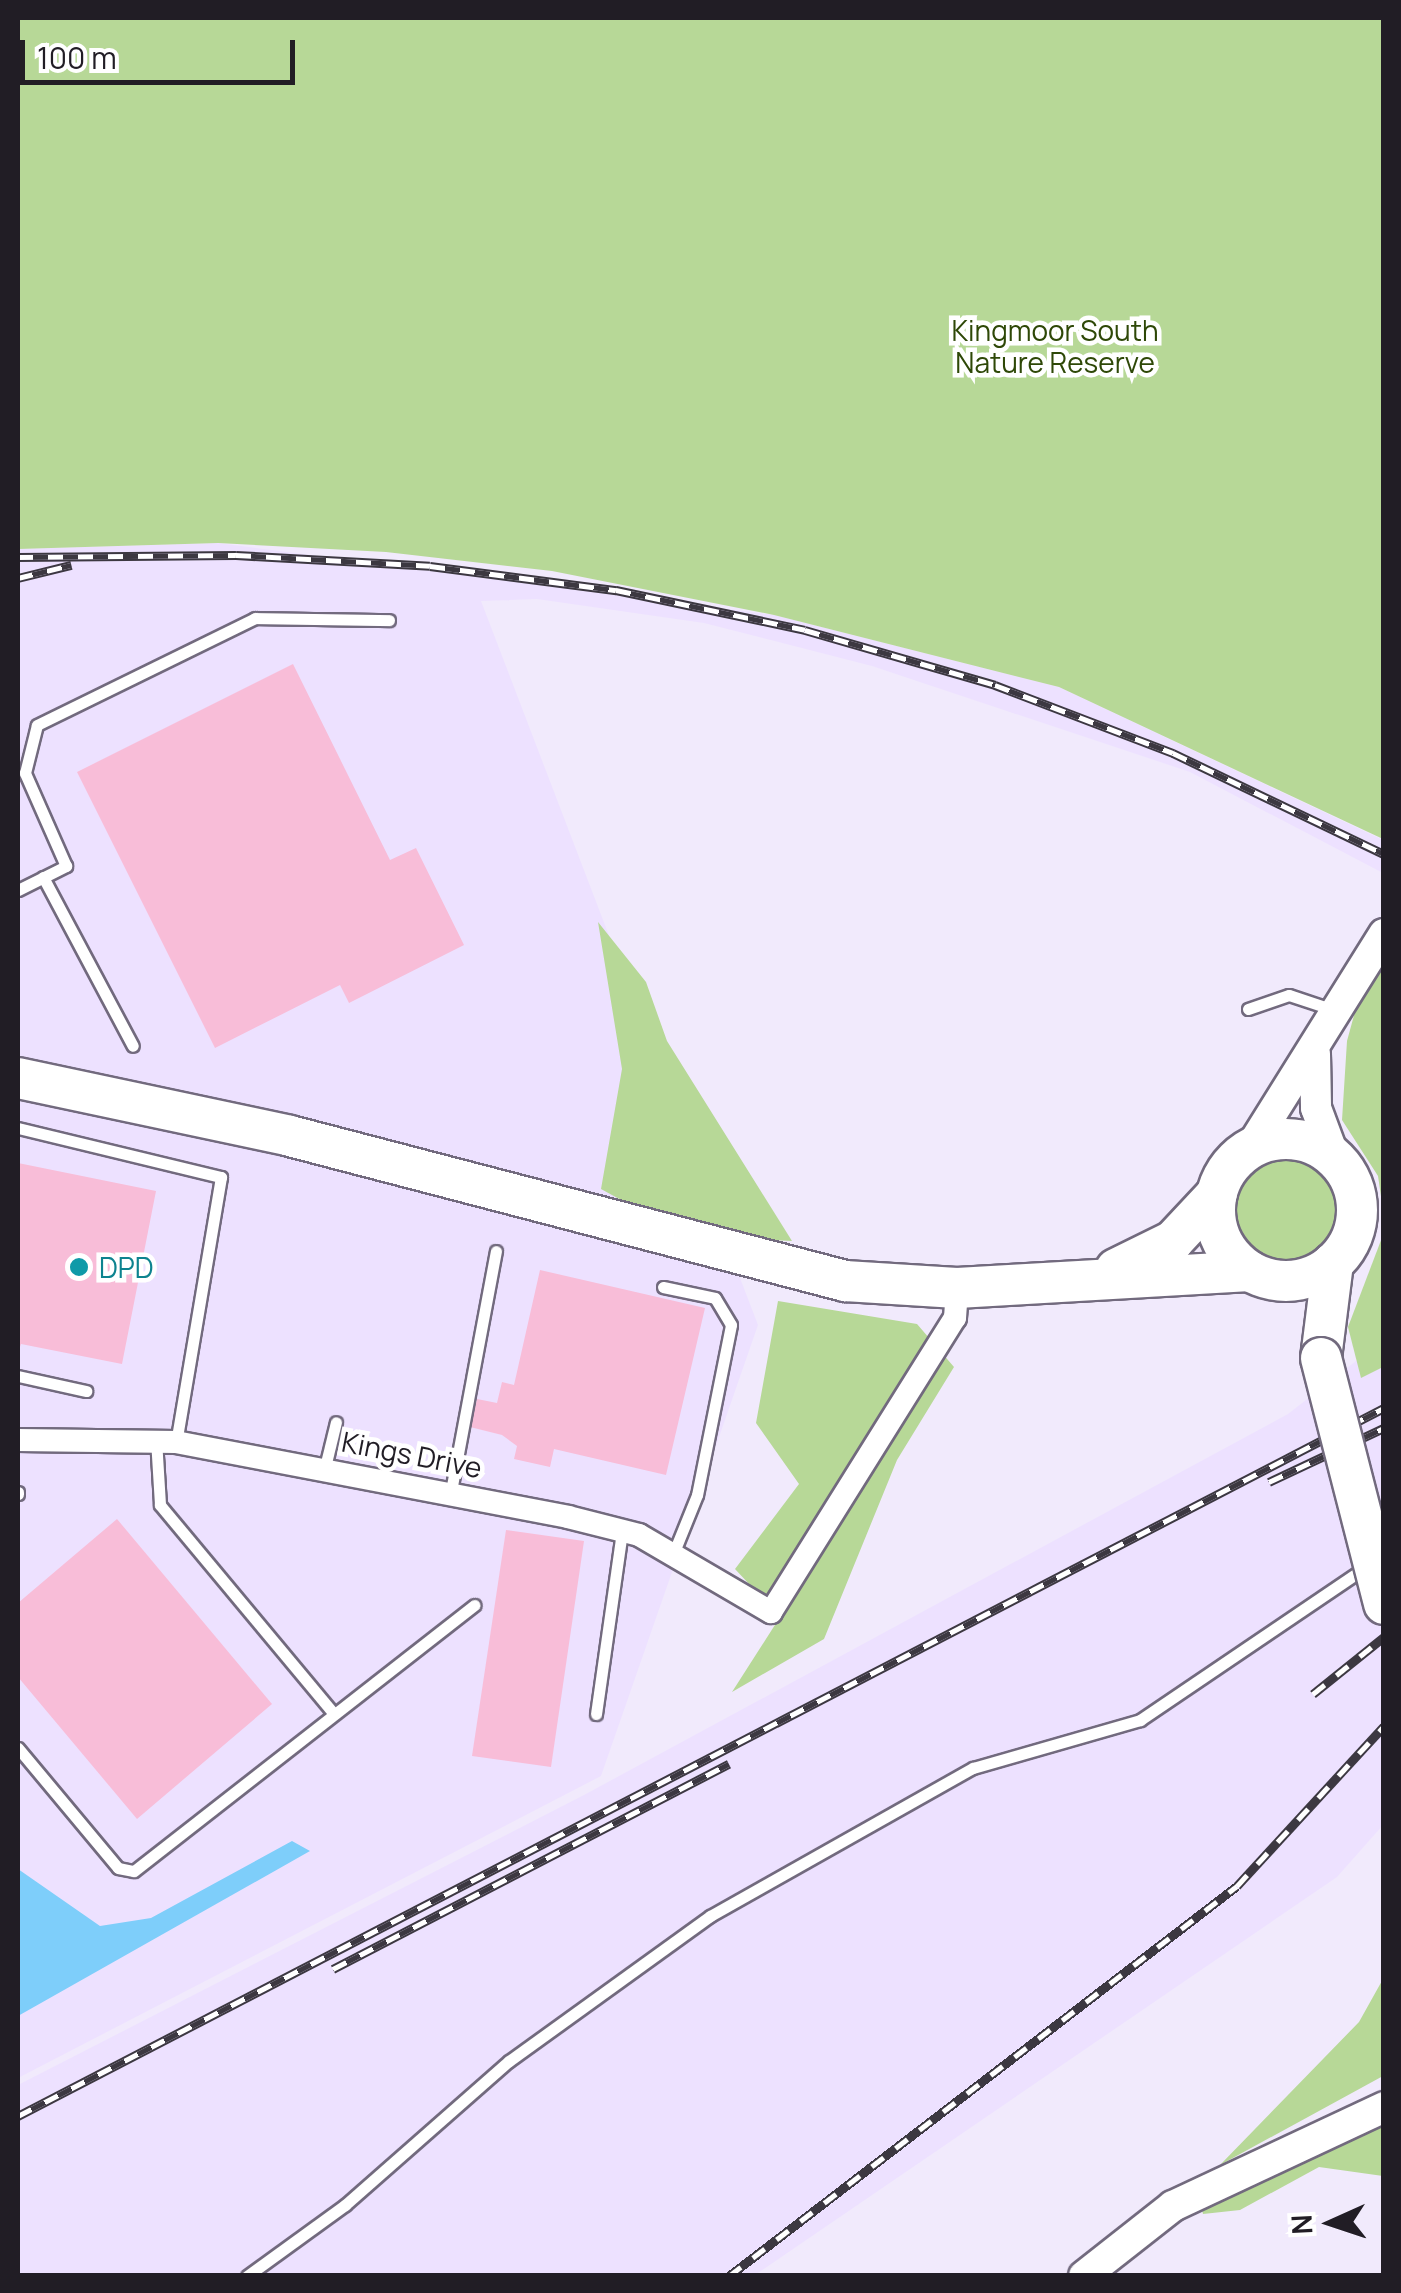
<!DOCTYPE html>
<style>
body{margin:0}
#map{position:relative;width:1401px;height:2293px;overflow:hidden;background:#f1eafc;font-family:Manrope,sans-serif}
div>[style]{position:absolute}
.built>*{inset:0;background:#ede1ff}
.green>*{inset:0;background:#b7d897}
.round{border-radius:50%}
.water>*{inset:0;background:#7ecefa}
.building>*{inset:0;background:#f8bdd8}
.roads{filter:drop-shadow(2px 0 #726a7e) drop-shadow(-2px 0 #726a7e) drop-shadow(0 2px #726a7e) drop-shadow(0 -2px #726a7e)}
.lane>*{height:11px;margin:-5.5px;padding:0 5.5px;transform-origin:5.5px;border-radius:5.5px;background:#fff}
.street>*{height:22px;margin:-11px;padding:0 11px;transform-origin:11px;border-radius:11px;background:#fff}
.secondary>*{height:30px;margin:-15px;padding:0 15px;transform-origin:15px;border-radius:15px;background:#fff}
.highway>*{height:40px;margin:-20px;padding:0 20px;transform-origin:20px;border-radius:20px;background:#fff}
.highway>.ring{margin:-20px;padding:0;box-sizing:content-box;background:none;border:40px solid #fff;border-radius:50%}
.rail>*{height:9px;margin-top:-4.5px;transform-origin:0;background:repeating-linear-gradient(90deg,#fff 0 15px,#3c3841 0 30px);box-sizing:border-box;border-block:2px solid #3c3841}
.bridges{filter:drop-shadow(2px 0 #726a7e) drop-shadow(-2px 0 #726a7e) drop-shadow(0 2px #726a7e) drop-shadow(0 -2px #726a7e)}
.highway-bridge>*{height:40px;margin:-20px;padding:0 20px;transform-origin:20px;border-radius:20px;background:#fff}
.dots>*{width:28px;height:28px;translate:-50% -50%;box-sizing:border-box;border:5px solid #fff;border-radius:50%}
span{translate:-50% -50%;white-space:nowrap;text-align:center;line-height:1.15;-webkit-text-stroke:9px #fff;paint-order:stroke}
.park-label{font-size:28px;color:#2e4807}
.culture-label{font-size:28px;color:#0d838f}
.left{translate:0 -50%;text-align:left}
.street-label{font-size:28px;color:#211d25}
.frame{position:absolute;inset:0;border:20px solid #211d25;pointer-events:none}
.north{position:absolute;left:1281px;top:2173px;width:100px;height:100px;-webkit-text-stroke:8px #fff;paint-order:stroke;rotate:267deg;font-size:28px;font-weight:700;line-height:40px;text-align:center;color:#211d25}
.north::after{content:'';display:block;margin:auto;width:35px;height:45px;background:#211d25;clip-path:polygon(50% 0,100% 100%,50% 72%,0 100%)}
.scale{position:absolute;left:20px;top:40px;width:275px;height:45px;box-sizing:border-box;border:5px solid #211d25;border-top:0;padding-left:12px;font-size:30px;line-height:35px;white-space:nowrap;color:#211d25;-webkit-text-stroke:8px #fff;paint-order:stroke}
</style>
<div id="map">
<div class="built">
<div style="clip-path:polygon(218px 543px,774px 615px,1059px 687px,1383px 840px,1383px 873px,1190px 772px,872px 666px,704px 623px,537px 599px,481px 601px,758px 1325px,601px 1776px,18px 2078px,18px 549px)"></div>
<div style="clip-path:polygon(1383px 1340px,1383px 1825px,1337px 1877px,755px 2275px,18px 2276px,18px 2085px,584px 1795px,1288px 1414px)"></div>
</div>
<div class="green">
<div style="clip-path:polygon(18px 18px,1383px 18px,1383px 839px,1059px 687px,774px 615px,552px 571px,386px 552px,218px 543px,18px 549px)"></div>
<div style="clip-path:polygon(598px 922px,646px 982px,667px 1041px,792px 1241px,687px 1236px,601px 1189px,622px 1069px)"></div>
<div style="clip-path:polygon(1383px 958px,1383px 1210px,1378px 1176px,1342px 1120px,1347px 1041px,1362px 986px)"></div>
<div class="round" style="left:1226px;top:1151px;width:114px;height:114px"></div>
<div style="clip-path:polygon(1383px 1235px,1383px 1367px,1361px 1378px,1348px 1327px)"></div>
<div style="clip-path:polygon(778px 1301px,917px 1324px,954px 1367px,897px 1460px,824px 1639px,732px 1692px,780px 1617px,735px 1569px,799px 1484px,756px 1423px)"></div>
<div style="clip-path:polygon(1383px 1979px,1383px 2076px,1220px 2165px,1359px 2022px)"></div>
<div style="clip-path:polygon(1383px 2119px,1383px 2176px,1319px 2167px,1240px 2210px,1203px 2214px,1201px 2206px)"></div>
</div>
<div class="water">
<div style="clip-path:polygon(292px 1841px,310px 1851px,18px 2016px,18px 1869px,100px 1926px,151px 1918px)"></div>
</div>
<div class="building">
<div style="clip-path:polygon(293px 664px,390px 860px,416px 848px,464px 945px,349px 1003px,340px 985px,215px 1048px,77px 772px)"></div>
<div style="clip-path:polygon(18px 1163px,156px 1191px,122px 1364px,21px 1344px,18px 1353px)"></div>
<div style="clip-path:polygon(540px 1270px,705px 1308px,666px 1475px,554px 1449px,550px 1467px,514px 1459px,517px 1446px,502px 1435px,470px 1427px,477px 1399px,497px 1403px,502px 1382px,514px 1385px)"></div>
<div style="clip-path:polygon(117px 1519px,272px 1704px,137px 1819px,18px 1677px,18px 1603px)"></div>
<div style="clip-path:polygon(506px 1530px,584px 1541px,551px 1767px,472px 1756px)"></div>
</div>
<div class="roads">
<div class="lane">
<div style="left:43px;top:877px;width:191px;rotate:62deg"></div>
<div style="left:18px;top:890px;width:54px;rotate:-26.6deg"></div>
<div style="left:66px;top:866px;width:102px;rotate:-113.8deg"></div>
<div style="left:25px;top:773px;width:49px;rotate:-76deg"></div>
<div style="left:37px;top:725px;width:243px;rotate:-26.1deg"></div>
<div style="left:255px;top:618px;width:134px;rotate:0.9deg"></div>
<div style="left:1248px;top:1009px;width:43px;rotate:-18.9deg"></div>
<div style="left:1289px;top:995px;width:44px;rotate:18.4deg"></div>
<div style="left:18px;top:1128px;width:209px;rotate:13.6deg"></div>
<div style="left:221px;top:1177px;width:269px;rotate:99.6deg"></div>
<div style="left:663px;top:1287px;width:53px;rotate:11.9deg"></div>
<div style="left:715px;top:1298px;width:31px;rotate:59deg"></div>
<div style="left:731px;top:1325px;width:173px;rotate:101.3deg"></div>
<div style="left:697px;top:1495px;width:61px;rotate:112deg"></div>
<div style="left:18px;top:1376px;width:70px;rotate:12.4deg"></div>
<div style="left:156px;top:1439px;width:66px;rotate:86.5deg"></div>
<div style="left:160px;top:1505px;width:271px;rotate:50.2deg"></div>
<div style="left:325px;top:1467px;width:46px;rotate:-76.3deg"></div>
<div style="left:451px;top:1491px;width:244px;rotate:-79.4deg"></div>
<div style="left:18px;top:1492px;width:2px;rotate:90deg"></div>
<div style="left:596px;top:1714px;width:185px;rotate:-81.9deg"></div>
<div style="left:18px;top:1748px;width:156px;rotate:50.2deg"></div>
<div style="left:118px;top:1868px;width:16px;rotate:11deg"></div>
<div style="left:134px;top:1871px;width:432px;rotate:-38deg"></div>
<div style="left:247px;top:2276px;width:121px;rotate:-35.9deg"></div>
<div style="left:345px;top:2205px;width:218px;rotate:-41.3deg"></div>
<div style="left:509px;top:2061px;width:248px;rotate:-35.8deg"></div>
<div style="left:710px;top:1916px;width:302px;rotate:-29.4deg"></div>
<div style="left:973px;top:1768px;width:174px;rotate:-16deg"></div>
<div style="left:1140px;top:1720px;width:273px;rotate:-34.1deg"></div>
</div>
<div class="street">
<div style="left:18px;top:1440px;width:158px;rotate:0.7deg"></div>
<div style="left:176px;top:1442px;width:399px;rotate:10.8deg"></div>
<div style="left:568px;top:1517px;width:73px;rotate:14.2deg"></div>
<div style="left:639px;top:1535px;width:153px;rotate:30.3deg"></div>
<div style="left:771px;top:1612px;width:347px;rotate:-58deg"></div>
<div style="left:955px;top:1318px;width:30px;rotate:-86deg"></div>
</div>
<div class="secondary">
<div style="left:1315px;top:1054px;width:54px;rotate:88.9deg"></div>
<div style="left:1316px;top:1108px;width:54px;rotate:69.6deg"></div>
<div style="left:1249px;top:1150px;width:255px;rotate:-58deg"></div>
<div style="left:1084px;top:2276px;width:113px;rotate:-38.2deg"></div>
<div style="left:1173px;top:2206px;width:233px;rotate:-25.1deg"></div>
</div>
<div class="highway">
<div style="left:18px;top:1078px;width:278px;rotate:12deg"></div>
<div style="left:290px;top:1136px;width:574px;rotate:14.64deg"></div>
<div style="left:845px;top:1281px;width:112px;rotate:3.6deg"></div>
<div style="left:957px;top:1288px;width:293px;rotate:-3.3deg"></div>
<div class="ring" style="left:1215px;top:1139px;width:102px;height:102px"></div>
<div style="left:1116px;top:1269px;width:64px;rotate:-26.2deg"></div>
<div style="left:1173px;top:1241px;width:64px;rotate:-46.9deg"></div>
<div style="left:1321px;top:1358px;width:96px;rotate:-82.8deg"></div>
</div>
</div>
<div class="rail">
<div style="left:18px;top:557px;width:218px;rotate:-0.5deg"></div>
<div style="left:236px;top:555px;width:194px;rotate:3.2deg"></div>
<div style="left:430px;top:566px;width:188px;rotate:7.4deg"></div>
<div style="left:616px;top:590px;width:193px;rotate:11.9deg"></div>
<div style="left:805px;top:630px;width:198px;rotate:16.1deg"></div>
<div style="left:995px;top:685px;width:191px;rotate:20.9deg"></div>
<div style="left:1173px;top:753px;width:234px;rotate:25.6deg"></div>
<div style="left:18px;top:578px;width:55px;rotate:-13.8deg"></div>
<div style="left:1269px;top:1482px;width:127px;rotate:-25.2deg"></div>
<div style="left:1313px;top:1694px;width:91px;rotate:-38.8deg"></div>
<div style="left:333px;top:1969px;width:446px;rotate:-27.4deg"></div>
<div style="left:18px;top:2116px;width:1539px;rotate:-27.4deg"></div>
<div style="left:729px;top:2276px;width:640px;rotate:-37.51deg"></div>
<div style="left:1237px;top:1886px;width:217px;rotate:-47.4deg"></div>
</div>
<div class="bridges">
<div class="highway-bridge">
<div style="left:1321px;top:1358px;width:254px;rotate:75.6deg"></div>
</div>
</div>
<div class="dots">
<div style="left:79px;top:1267px;background:#0f9aa8"></div>
</div>
<div class="park-label">
<span style="left:1055px;top:346px">Kingmoor South<br>Nature Reserve</span>
</div>
<div class="culture-label">
<span class="left" style="left:99px;top:1267px">DPD</span>
</div>
<div class="street-label">
<span style="left:412px;top:1454px;rotate:11deg">Kings Drive</span>
</div>
<div class="frame"></div>
<div class="north">N</div>
<div class="scale">100 m</div>
</div>
